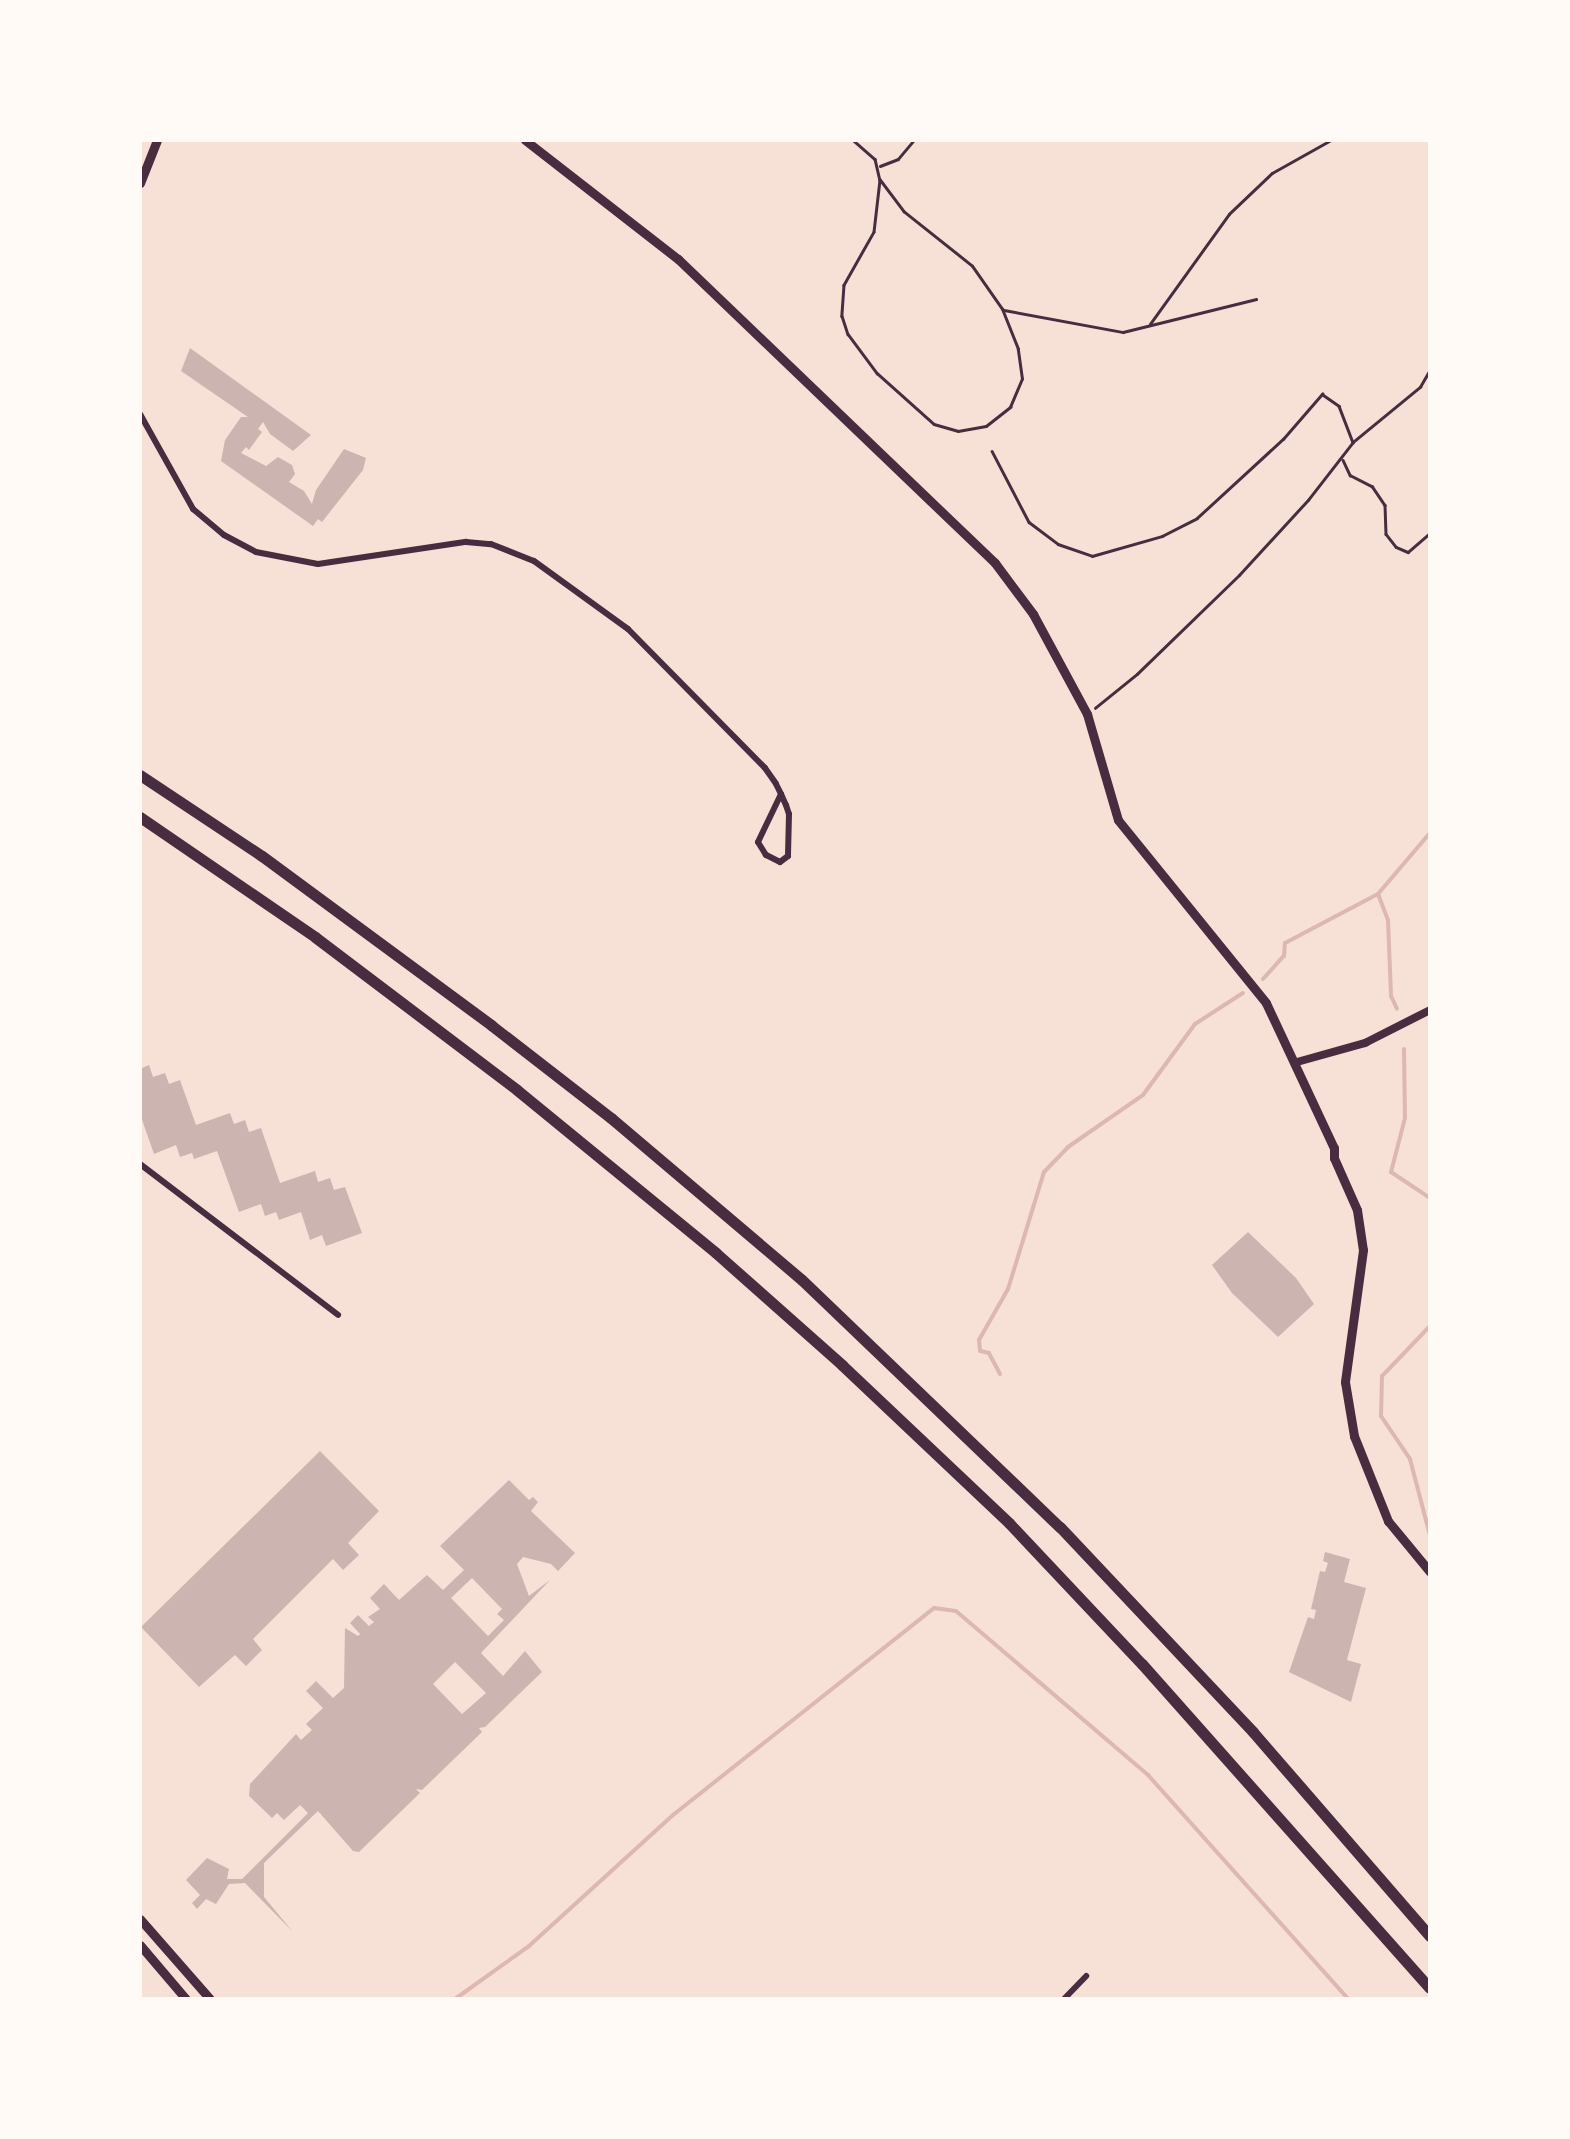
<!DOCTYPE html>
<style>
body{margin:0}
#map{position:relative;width:1570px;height:2139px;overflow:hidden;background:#f7e1d7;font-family:Arial,sans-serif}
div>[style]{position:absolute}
.stream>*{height:4px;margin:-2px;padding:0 2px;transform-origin:2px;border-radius:2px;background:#dcb8b0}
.building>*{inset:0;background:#ccb4b1}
.path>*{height:2.5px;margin:-1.25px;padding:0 1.25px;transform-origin:1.25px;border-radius:1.25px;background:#4a2c40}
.minor>*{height:6px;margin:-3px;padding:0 3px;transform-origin:3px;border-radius:3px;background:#4a2c40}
.tertiary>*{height:8px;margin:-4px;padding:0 4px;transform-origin:4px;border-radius:4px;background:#4a2c40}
.secondary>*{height:9px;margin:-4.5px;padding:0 4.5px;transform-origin:4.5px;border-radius:4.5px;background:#4a2c40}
.motorway>*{height:11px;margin:-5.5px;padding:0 5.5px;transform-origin:5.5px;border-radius:5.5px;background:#4a2c40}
span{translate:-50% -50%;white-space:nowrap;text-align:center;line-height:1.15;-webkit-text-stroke:10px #fffaf5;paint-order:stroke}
.frame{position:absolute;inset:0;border:142px solid #fffaf5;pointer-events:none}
</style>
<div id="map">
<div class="stream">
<div style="left:1378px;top:894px;width:28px;rotate:69deg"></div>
<div style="left:1388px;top:920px;width:76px;rotate:87.7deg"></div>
<div style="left:1391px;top:996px;width:14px;rotate:65deg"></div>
<div style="left:1263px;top:979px;width:31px;rotate:-48deg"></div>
<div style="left:1284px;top:956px;width:13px;rotate:-86deg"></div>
<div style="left:1285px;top:943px;width:105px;rotate:-27.8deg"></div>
<div style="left:1378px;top:894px;width:80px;rotate:-49.6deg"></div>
<div style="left:1404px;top:1049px;width:69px;rotate:89.2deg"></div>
<div style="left:1405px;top:1118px;width:56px;rotate:104.5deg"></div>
<div style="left:1391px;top:1172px;width:47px;rotate:33.7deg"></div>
<div style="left:1430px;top:1326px;width:69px;rotate:133.8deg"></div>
<div style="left:1382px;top:1376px;width:40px;rotate:91.4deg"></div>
<div style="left:1381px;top:1416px;width:52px;rotate:56deg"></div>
<div style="left:1410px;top:1459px;width:80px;rotate:75.4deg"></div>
<div style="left:1000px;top:1374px;width:24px;rotate:-118deg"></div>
<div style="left:989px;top:1353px;width:9px;rotate:-167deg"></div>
<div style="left:980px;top:1351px;width:11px;rotate:-95deg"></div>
<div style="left:979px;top:1340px;width:59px;rotate:-60.4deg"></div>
<div style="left:1008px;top:1289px;width:122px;rotate:-72.9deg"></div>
<div style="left:1044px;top:1172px;width:35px;rotate:-46deg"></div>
<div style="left:1068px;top:1147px;width:91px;rotate:-34.7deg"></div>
<div style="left:1143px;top:1095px;width:88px;rotate:-53.8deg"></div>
<div style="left:1195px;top:1024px;width:57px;rotate:-32.9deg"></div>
<div style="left:455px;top:1999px;width:91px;rotate:-35.6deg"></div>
<div style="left:529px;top:1946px;width:195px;rotate:-42.3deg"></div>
<div style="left:673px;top:1815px;width:333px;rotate:-38.4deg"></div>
<div style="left:934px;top:1608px;width:22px;rotate:8deg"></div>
<div style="left:956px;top:1611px;width:253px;rotate:40.5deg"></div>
<div style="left:1148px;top:1775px;width:300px;rotate:48.2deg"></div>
</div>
<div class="building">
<div style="clip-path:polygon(190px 348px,311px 435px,293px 451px,270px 434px,263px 422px,258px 429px,262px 432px,249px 450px,246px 447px,241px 453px,266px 466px,278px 457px,292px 465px,295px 474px,289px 482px,304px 491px,312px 504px,316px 490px,344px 449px,366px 458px,363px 470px,322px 522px,318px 519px,313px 526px,221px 461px,225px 440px,241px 417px,248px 417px,181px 371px)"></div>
<div style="clip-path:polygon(149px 1065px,153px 1077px,165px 1073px,169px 1084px,180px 1080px,196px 1125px,230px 1113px,234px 1124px,245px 1120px,249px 1132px,261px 1128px,280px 1183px,315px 1171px,318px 1182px,330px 1178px,334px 1190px,345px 1187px,362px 1233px,326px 1246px,322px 1235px,310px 1240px,301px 1212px,279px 1220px,276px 1212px,265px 1216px,261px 1204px,239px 1212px,217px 1151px,194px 1159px,192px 1153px,180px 1157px,176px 1145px,154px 1154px,140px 1114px,140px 1069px)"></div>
<div style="clip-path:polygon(1248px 1232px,1296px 1278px,1314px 1304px,1278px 1337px,1232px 1293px,1212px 1265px)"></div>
<div style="clip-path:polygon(320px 1451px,379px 1511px,348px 1543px,359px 1555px,343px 1570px,333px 1559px,253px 1639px,262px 1650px,246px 1666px,235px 1655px,199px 1687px,141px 1627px)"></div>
<div style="clip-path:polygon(evenodd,509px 1480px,529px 1500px,533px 1497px,538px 1502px,531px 1511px,575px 1553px,558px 1571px,551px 1564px,523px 1557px,517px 1564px,529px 1596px,550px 1580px,481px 1653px,503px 1676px,525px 1651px,542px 1672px,485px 1727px,479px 1728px,482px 1732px,422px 1790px,416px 1789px,420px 1793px,359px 1852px,353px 1851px,318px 1811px,264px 1863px,264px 1897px,293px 1932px,245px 1883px,229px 1884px,216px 1904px,206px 1899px,197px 1909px,192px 1903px,200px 1895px,186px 1880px,207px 1858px,229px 1869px,227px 1879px,242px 1879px,308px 1813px,300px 1805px,284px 1820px,277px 1813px,272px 1818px,249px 1796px,250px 1784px,296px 1734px,301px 1740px,312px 1730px,306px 1724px,323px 1708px,306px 1691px,316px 1681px,333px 1698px,344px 1688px,345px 1628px,358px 1636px,360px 1634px,350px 1623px,358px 1615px,369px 1626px,374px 1622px,368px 1617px,380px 1609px,370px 1598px,384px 1584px,399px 1600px,427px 1575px,443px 1590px,464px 1570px,440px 1546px,509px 1480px,472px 1578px,502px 1609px,497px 1614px,504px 1620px,488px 1636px,451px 1598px,472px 1578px,509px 1480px,455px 1662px,486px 1693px,462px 1714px,433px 1684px,455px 1662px)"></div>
<div style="clip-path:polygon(1325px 1552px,1350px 1559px,1344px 1582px,1366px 1588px,1347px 1660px,1361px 1664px,1351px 1702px,1289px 1672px,1308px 1617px,1314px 1619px,1316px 1610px,1311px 1609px,1320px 1571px,1325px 1572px,1328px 1563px,1323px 1561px)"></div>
</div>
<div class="path">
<div style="left:853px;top:140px;width:29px;rotate:41deg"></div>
<div style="left:875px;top:159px;width:22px;rotate:77deg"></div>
<div style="left:880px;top:180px;width:52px;rotate:96.6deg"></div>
<div style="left:874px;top:232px;width:61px;rotate:119.5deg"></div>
<div style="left:844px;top:285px;width:31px;rotate:94deg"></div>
<div style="left:842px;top:316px;width:19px;rotate:72deg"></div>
<div style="left:848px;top:334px;width:49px;rotate:53.4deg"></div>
<div style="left:877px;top:373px;width:76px;rotate:41.8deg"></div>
<div style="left:934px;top:424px;width:25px;rotate:16deg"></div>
<div style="left:958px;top:431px;width:28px;rotate:-10deg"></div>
<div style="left:986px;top:426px;width:31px;rotate:-38deg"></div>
<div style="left:1010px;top:407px;width:30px;rotate:-67deg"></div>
<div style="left:1022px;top:379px;width:30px;rotate:-98deg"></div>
<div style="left:1018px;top:349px;width:43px;rotate:-111.8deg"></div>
<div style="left:1002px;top:309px;width:52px;rotate:-124.9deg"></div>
<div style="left:972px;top:266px;width:87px;rotate:-141.5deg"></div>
<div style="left:904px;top:212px;width:40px;rotate:-127deg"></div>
<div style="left:880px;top:166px;width:19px;rotate:-21deg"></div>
<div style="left:898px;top:159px;width:25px;rotate:-50deg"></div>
<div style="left:1004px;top:310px;width:121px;rotate:10.5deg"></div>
<div style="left:1123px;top:332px;width:137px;rotate:-13.9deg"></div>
<div style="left:1150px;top:324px;width:135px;rotate:-54.3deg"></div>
<div style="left:1229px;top:214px;width:59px;rotate:-43.6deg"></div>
<div style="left:1272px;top:173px;width:68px;rotate:-29.2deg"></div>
<div style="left:992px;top:451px;width:80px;rotate:62.5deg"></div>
<div style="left:1029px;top:522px;width:36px;rotate:37deg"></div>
<div style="left:1058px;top:544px;width:36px;rotate:19deg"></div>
<div style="left:1092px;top:556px;width:73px;rotate:-15.9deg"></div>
<div style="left:1162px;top:536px;width:39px;rotate:-27deg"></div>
<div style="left:1197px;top:518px;width:117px;rotate:-42.6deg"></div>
<div style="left:1283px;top:439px;width:60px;rotate:-49.1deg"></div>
<div style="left:1322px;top:394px;width:21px;rotate:35deg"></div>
<div style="left:1339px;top:406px;width:39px;rotate:69deg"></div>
<div style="left:1343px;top:460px;width:17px;rotate:65deg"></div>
<div style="left:1350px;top:475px;width:25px;rotate:27deg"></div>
<div style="left:1372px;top:486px;width:23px;rotate:56deg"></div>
<div style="left:1385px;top:505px;width:29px;rotate:88deg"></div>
<div style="left:1386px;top:534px;width:16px;rotate:52deg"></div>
<div style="left:1396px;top:547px;width:13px;rotate:23deg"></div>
<div style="left:1408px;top:552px;width:29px;rotate:-41deg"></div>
<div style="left:1095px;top:708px;width:54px;rotate:-39deg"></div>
<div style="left:1137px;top:674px;width:142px;rotate:-44.1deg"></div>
<div style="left:1239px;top:575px;width:102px;rotate:-47.4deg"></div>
<div style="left:1308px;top:500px;width:73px;rotate:-52.2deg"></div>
<div style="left:1353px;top:442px;width:87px;rotate:-39.4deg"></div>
<div style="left:1420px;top:387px;width:20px;rotate:-60deg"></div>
</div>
<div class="minor">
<div style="left:140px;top:414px;width:109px;rotate:60.8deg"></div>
<div style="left:193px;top:509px;width:40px;rotate:40deg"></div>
<div style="left:224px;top:535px;width:36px;rotate:28deg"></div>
<div style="left:256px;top:552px;width:63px;rotate:11deg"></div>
<div style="left:318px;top:564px;width:150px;rotate:-8.5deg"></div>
<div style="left:466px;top:542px;width:25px;rotate:5deg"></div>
<div style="left:491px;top:544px;width:46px;rotate:21.6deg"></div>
<div style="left:534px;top:561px;width:116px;rotate:35.9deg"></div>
<div style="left:628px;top:629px;width:195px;rotate:45.4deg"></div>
<div style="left:765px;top:768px;width:19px;rotate:55deg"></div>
<div style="left:776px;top:784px;width:11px;rotate:63deg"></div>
<div style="left:781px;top:794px;width:12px;rotate:66deg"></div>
<div style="left:786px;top:805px;width:9px;rotate:72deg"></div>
<div style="left:789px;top:814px;width:42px;rotate:91.4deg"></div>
<div style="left:788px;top:856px;width:10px;rotate:143deg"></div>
<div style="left:780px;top:862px;width:16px;rotate:-153deg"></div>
<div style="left:766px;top:855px;width:15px;rotate:-122deg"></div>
<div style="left:758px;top:842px;width:53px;rotate:-64.4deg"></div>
<div style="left:140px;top:1164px;width:249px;rotate:37.3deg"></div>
<div style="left:1064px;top:1999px;width:32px;rotate:-46deg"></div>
</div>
<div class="tertiary">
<div style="left:1297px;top:1062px;width:71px;rotate:-15.6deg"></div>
<div style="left:1365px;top:1043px;width:73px;rotate:-26.9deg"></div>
</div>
<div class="secondary">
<div style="left:525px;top:140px;width:194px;rotate:37.9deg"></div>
<div style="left:678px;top:259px;width:439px;rotate:43.8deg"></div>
<div style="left:995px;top:563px;width:64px;rotate:53.3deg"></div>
<div style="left:1033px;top:614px;width:114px;rotate:61.6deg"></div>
<div style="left:1087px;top:714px;width:110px;rotate:73.7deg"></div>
<div style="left:1118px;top:820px;width:235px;rotate:51deg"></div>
<div style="left:1266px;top:1003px;width:160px;rotate:64.9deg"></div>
<div style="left:1334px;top:1148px;width:10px;rotate:90deg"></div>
<div style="left:1334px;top:1158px;width:57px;rotate:66.1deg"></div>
<div style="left:1357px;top:1210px;width:40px;rotate:81.5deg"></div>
<div style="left:1363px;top:1250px;width:133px;rotate:97.8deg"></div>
<div style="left:1345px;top:1382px;width:55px;rotate:80.5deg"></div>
<div style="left:1354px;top:1436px;width:92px;rotate:68.2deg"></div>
<div style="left:1388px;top:1521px;width:66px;rotate:50.5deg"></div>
<div style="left:140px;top:183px;width:46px;rotate:-68.4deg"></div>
<div style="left:140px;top:1919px;width:106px;rotate:48.8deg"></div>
<div style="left:140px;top:1945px;width:71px;rotate:49.6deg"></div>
</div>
<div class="motorway">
<div style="left:140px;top:775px;width:146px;rotate:33.6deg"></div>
<div style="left:262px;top:856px;width:285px;rotate:36.4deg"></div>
<div style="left:491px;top:1025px;width:152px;rotate:37.8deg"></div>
<div style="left:611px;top:1118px;width:250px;rotate:40.3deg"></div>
<div style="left:802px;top:1280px;width:357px;rotate:43.8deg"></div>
<div style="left:1060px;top:1527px;width:282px;rotate:46.7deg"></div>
<div style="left:1253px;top:1732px;width:270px;rotate:49.1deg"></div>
<div style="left:140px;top:817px;width:212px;rotate:34.4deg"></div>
<div style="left:315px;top:937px;width:253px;rotate:37.1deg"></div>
<div style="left:517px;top:1090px;width:257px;rotate:39.3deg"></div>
<div style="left:716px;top:1253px;width:169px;rotate:41.6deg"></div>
<div style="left:842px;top:1365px;width:230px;rotate:43.4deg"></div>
<div style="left:1009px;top:1523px;width:194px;rotate:46.7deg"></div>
<div style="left:1142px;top:1664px;width:433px;rotate:48.4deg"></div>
</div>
<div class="frame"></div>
</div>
